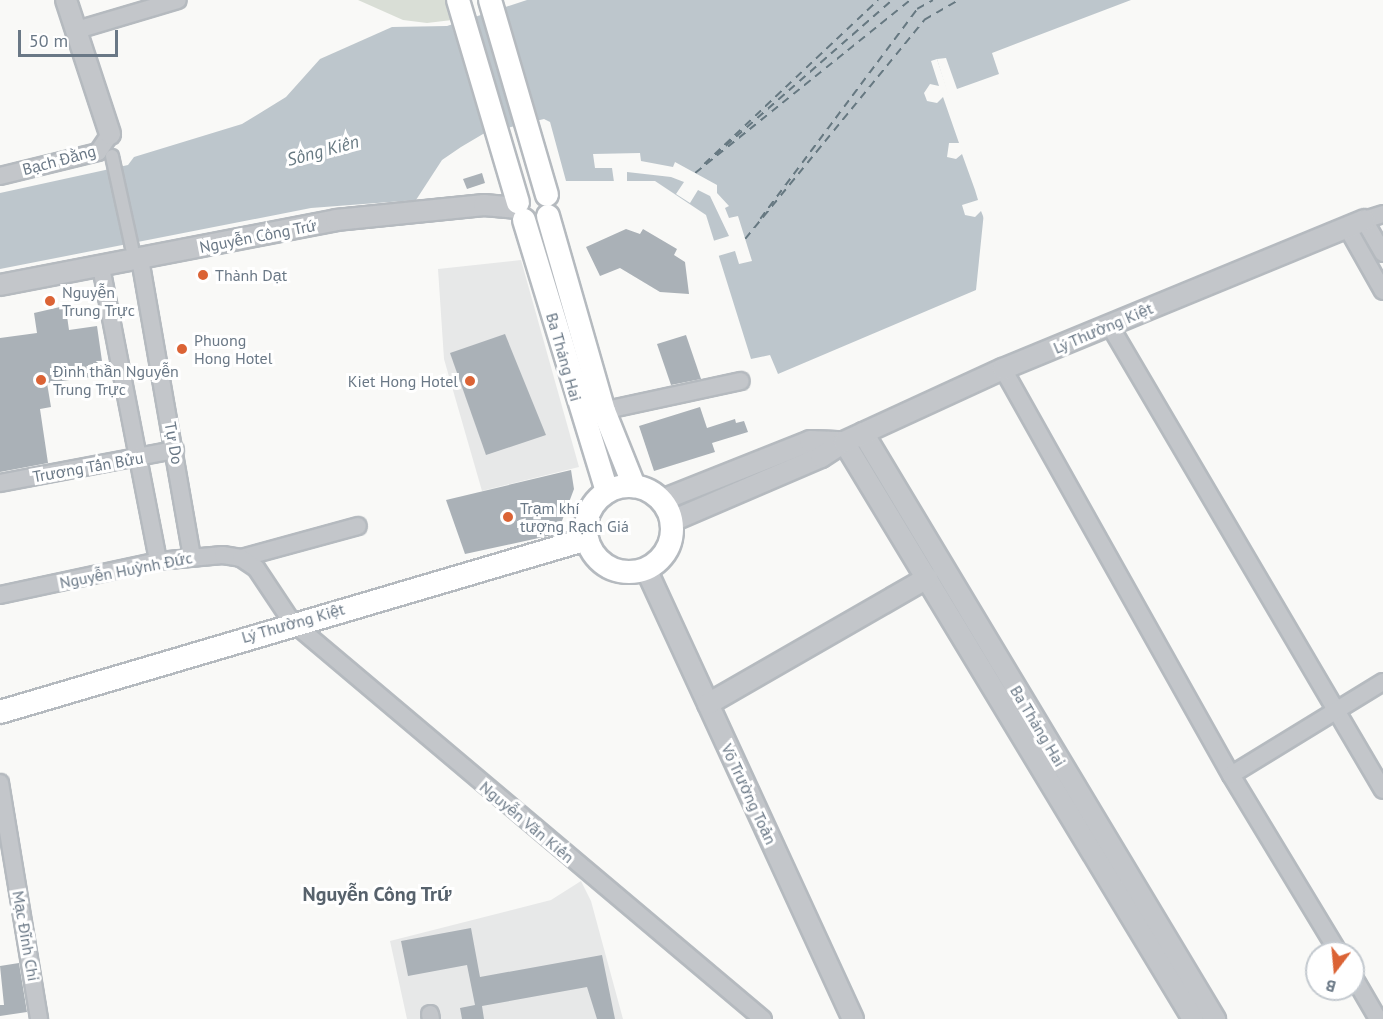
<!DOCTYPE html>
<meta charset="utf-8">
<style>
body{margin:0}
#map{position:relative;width:1383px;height:1019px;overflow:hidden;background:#f9f9f7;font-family:"PT Sans",sans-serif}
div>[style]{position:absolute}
.built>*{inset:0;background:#e7e8e8}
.green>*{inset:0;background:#d9ded6}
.water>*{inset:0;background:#bdc6cc}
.pier>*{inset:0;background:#f9f9f7}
.ferry>*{height:1.5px;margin-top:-0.75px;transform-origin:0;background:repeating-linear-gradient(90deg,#667881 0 8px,transparent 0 14px)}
.building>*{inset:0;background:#aab1b7}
.roads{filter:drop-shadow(2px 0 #b5babf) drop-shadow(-2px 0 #b5babf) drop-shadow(0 2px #b5babf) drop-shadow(0 -2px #b5babf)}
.pedestrian>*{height:12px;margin:-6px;padding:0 6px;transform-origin:6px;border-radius:6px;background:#c3c6ca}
.minor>*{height:16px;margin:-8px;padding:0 8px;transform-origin:8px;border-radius:8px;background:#c3c6ca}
.tertiary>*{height:20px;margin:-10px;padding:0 10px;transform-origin:10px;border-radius:10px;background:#c3c6ca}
.secondary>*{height:22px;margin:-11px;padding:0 11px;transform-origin:11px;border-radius:11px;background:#fff}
.secondary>.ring{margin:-11px;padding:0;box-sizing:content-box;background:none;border:22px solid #fff;border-radius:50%}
.dots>*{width:16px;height:16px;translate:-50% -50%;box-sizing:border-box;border:3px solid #fff;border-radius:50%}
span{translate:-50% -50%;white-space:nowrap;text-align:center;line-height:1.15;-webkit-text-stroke:6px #fff;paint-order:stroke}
.street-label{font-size:16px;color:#6a7886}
.poi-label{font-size:16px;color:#6a7886}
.left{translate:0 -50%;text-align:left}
.right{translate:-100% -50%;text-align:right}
.water-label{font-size:18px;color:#667881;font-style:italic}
.quarter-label{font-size:20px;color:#57626c;font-weight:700}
.north{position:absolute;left:1305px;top:941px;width:60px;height:60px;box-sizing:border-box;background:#fff;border:2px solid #c3c9cf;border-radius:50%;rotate:196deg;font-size:16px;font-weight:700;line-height:24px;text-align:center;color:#6a7886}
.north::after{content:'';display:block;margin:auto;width:21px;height:27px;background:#db6335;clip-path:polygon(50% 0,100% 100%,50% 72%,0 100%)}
.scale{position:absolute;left:18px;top:30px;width:100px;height:27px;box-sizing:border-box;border:3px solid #6a7886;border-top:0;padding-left:8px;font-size:18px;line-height:21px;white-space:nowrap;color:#6a7886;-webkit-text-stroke:4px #fff;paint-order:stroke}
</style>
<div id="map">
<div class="built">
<div style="clip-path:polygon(521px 260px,579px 467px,482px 491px,444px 359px,438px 269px)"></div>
<div style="clip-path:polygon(581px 881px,591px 901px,623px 1019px,407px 1019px,390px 941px,551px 900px)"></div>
</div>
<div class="green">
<div style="clip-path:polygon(358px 0,448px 0,452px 20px,427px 23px,403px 20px)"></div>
</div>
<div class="water">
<div style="clip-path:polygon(527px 0,1131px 0,992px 53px,999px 74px,957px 89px,946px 58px,937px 59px,984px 212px,976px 290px,778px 374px,770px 355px,751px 359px,706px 215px,655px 181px,566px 181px,550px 122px,544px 119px,483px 134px,461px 147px,442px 160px,416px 200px,311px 208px,0 269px,0 193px,128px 165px,134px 157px,242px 124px,286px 97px,320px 59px,392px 27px,447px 26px)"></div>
</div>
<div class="pier">
<div style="clip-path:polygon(937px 59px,987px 212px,985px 221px,981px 211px,975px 217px,965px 215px,962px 205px,978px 200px,975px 190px,962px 154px,956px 159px,947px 157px,949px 143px,959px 143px,943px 97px,937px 103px,927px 101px,924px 93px,930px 84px,939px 86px,931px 61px)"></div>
<div style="clip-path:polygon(640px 153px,641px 161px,673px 167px,675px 162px,717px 185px,717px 193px,729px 206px,725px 208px,729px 218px,738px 216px,752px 261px,739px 264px,735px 251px,718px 256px,713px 241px,729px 236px,710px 196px,698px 190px,690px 203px,676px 194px,684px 182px,671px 177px,627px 172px,627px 182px,614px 182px,612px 168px,595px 168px,593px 154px)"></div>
</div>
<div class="ferry">
<div style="left:715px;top:155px;width:235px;rotate:-41.2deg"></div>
<div style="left:704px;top:164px;width:239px;rotate:-43.3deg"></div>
<div style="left:695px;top:173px;width:276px;rotate:-38.8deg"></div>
<div style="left:760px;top:219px;width:262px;rotate:-53.2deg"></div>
<div style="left:917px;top:9px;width:18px;rotate:-29deg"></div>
<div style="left:745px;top:239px;width:283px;rotate:-50.7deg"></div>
<div style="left:924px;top:20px;width:39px;rotate:-30deg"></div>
</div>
<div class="building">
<div style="clip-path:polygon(482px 173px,485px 183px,467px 189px,463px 179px)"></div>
<div style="clip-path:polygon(626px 229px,640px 234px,643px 229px,677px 249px,674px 255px,685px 262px,689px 294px,660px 292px,620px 268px,600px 276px,586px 247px)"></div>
<div style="clip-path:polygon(60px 307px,66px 309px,69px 330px,97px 326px,103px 368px,98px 368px,99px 376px,47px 383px,51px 407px,40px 409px,48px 463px,0 472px,0 338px,37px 333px,34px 313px)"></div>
<div style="clip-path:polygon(505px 334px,546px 435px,486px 455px,450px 353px)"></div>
<div style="clip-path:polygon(686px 335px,701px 379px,671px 385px,657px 344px)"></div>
<div style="clip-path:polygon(700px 407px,707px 428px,735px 419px,736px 423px,744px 421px,748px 432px,712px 443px,715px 452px,654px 471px,639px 426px)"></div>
<div style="clip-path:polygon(571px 470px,574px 489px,557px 534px,465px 554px,446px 500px)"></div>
<div style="clip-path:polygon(471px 928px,480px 977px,602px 955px,615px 1019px,597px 1019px,587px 987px,482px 1006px,484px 1019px,462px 1019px,460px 1008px,475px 1005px,467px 965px,408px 976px,401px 941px)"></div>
<div style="clip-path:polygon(19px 963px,27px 1012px,0 1016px,0 1005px,4px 1005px,0 966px)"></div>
</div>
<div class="roads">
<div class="pedestrian">
<div style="left:112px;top:156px;width:94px;rotate:77.7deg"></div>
</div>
<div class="minor">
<div style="left:77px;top:30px;width:105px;rotate:-16.5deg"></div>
<div style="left:0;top:176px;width:101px;rotate:-13.8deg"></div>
<div style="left:98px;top:152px;width:22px;rotate:-56deg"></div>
<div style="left:1383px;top:214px;width:20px;rotate:162deg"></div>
<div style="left:1364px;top:220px;width:38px;rotate:60deg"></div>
<div style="left:1348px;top:229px;width:71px;rotate:60.6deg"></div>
<div style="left:140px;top:259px;width:302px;rotate:80.1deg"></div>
<div style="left:101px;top:267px;width:299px;rotate:79deg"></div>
<div style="left:1110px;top:326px;width:538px;rotate:59.53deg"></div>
<div style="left:1003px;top:369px;width:466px;rotate:60.7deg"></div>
<div style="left:1231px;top:775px;width:208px;rotate:58.8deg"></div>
<div style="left:593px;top:413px;width:151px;rotate:-12.2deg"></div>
<div style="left:0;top:483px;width:178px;rotate:-10.7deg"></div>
<div style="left:241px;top:558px;width:121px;rotate:-15.3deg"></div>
<div style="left:0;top:595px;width:162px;rotate:-12.1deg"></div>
<div style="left:158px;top:561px;width:65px;rotate:-5.3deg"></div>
<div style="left:223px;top:555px;width:18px;rotate:9deg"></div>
<div style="left:241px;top:558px;width:18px;rotate:34deg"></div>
<div style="left:256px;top:568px;width:65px;rotate:56.3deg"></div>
<div style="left:292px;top:622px;width:616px;rotate:40.13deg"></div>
<div style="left:1231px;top:775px;width:178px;rotate:-31.5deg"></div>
<div style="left:0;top:783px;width:239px;rotate:80.6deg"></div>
<div style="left:1353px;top:976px;width:50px;rotate:59.8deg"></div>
<div style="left:430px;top:1014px;width:5px;rotate:79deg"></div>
</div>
<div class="tertiary">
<div style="left:66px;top:0;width:141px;rotate:71.8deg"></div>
<div style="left:0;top:285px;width:342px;rotate:-10.9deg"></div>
<div style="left:336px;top:220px;width:149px;rotate:-5.8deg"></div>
<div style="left:484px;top:205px;width:34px;rotate:5deg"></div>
<div style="left:863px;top:433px;width:684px;rotate:59.01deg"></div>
<div style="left:844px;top:442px;width:674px;rotate:58.83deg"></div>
<div style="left:662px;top:500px;width:159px;rotate:-21.7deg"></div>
<div style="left:810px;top:441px;width:34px;rotate:2deg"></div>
<div style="left:672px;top:521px;width:162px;rotate:-23.2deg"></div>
<div style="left:821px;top:457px;width:27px;rotate:-33deg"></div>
<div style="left:844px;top:442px;width:175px;rotate:-24.7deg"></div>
<div style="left:1003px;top:369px;width:391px;rotate:-22.4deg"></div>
<div style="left:646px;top:569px;width:495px;rotate:65.3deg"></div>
<div style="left:708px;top:704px;width:253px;rotate:-29.9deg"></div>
</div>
<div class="secondary">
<div style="left:458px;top:0;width:211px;rotate:73.5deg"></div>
<div style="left:490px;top:0;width:203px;rotate:73.7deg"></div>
<div style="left:548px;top:216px;width:203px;rotate:74deg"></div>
<div style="left:604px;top:411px;width:81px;rotate:68.2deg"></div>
<div style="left:524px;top:220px;width:284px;rotate:73deg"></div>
<div class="ring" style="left:586px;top:486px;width:64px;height:64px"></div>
<div style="left:0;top:712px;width:612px;rotate:-16.42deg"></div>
</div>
</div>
<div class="dots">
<div style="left:203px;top:275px;background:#db6335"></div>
<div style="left:50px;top:301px;background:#db6335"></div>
<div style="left:182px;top:349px;background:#db6335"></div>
<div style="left:41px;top:380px;background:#db6335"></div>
<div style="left:470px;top:381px;background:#db6335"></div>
<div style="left:508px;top:517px;background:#db6335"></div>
</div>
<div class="street-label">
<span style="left:59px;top:160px;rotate:-15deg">Bạch Đằng</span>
<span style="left:258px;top:236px;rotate:-11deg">Nguyễn Công Trứ</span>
<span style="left:1103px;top:328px;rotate:-23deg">Lý Thường Kiệt</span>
<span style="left:564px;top:357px;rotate:74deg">Ba Tháng Hai</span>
<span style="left:174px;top:443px;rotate:80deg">Tự Do</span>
<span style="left:88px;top:467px;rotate:-10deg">Trương Tấn Bửu</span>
<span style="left:126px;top:570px;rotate:-11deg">Nguyễn Huỳnh Đức</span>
<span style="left:293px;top:623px;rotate:-16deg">Lý Thường Kiệt</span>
<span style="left:1038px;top:726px;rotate:59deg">Ba Tháng Hai</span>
<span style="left:749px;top:794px;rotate:65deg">Võ Trường Toản</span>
<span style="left:527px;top:822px;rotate:40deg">Nguyễn Văn Kiến</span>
<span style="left:26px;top:936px;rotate:80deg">Mạc Đĩnh Chi</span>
</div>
<div class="poi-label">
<span class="left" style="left:215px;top:275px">Thành Dạt</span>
<span class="left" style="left:62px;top:301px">Nguyễn<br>Trung Trực</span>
<span class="left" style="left:194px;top:349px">Phuong<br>Hong Hotel</span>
<span class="left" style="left:53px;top:380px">Đình thần Nguyễn<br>Trung Trực</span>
<span class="right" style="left:458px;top:381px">Kiet Hong Hotel</span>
<span class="left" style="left:520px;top:517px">Trạm khí<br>tượng Rạch Giá</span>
</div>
<div class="water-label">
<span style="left:323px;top:151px;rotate:-15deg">Sông Kiên</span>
</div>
<div class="quarter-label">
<span style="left:377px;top:894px">Nguyễn Công Trứ</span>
</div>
<div class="north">B</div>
<div class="scale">50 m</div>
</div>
